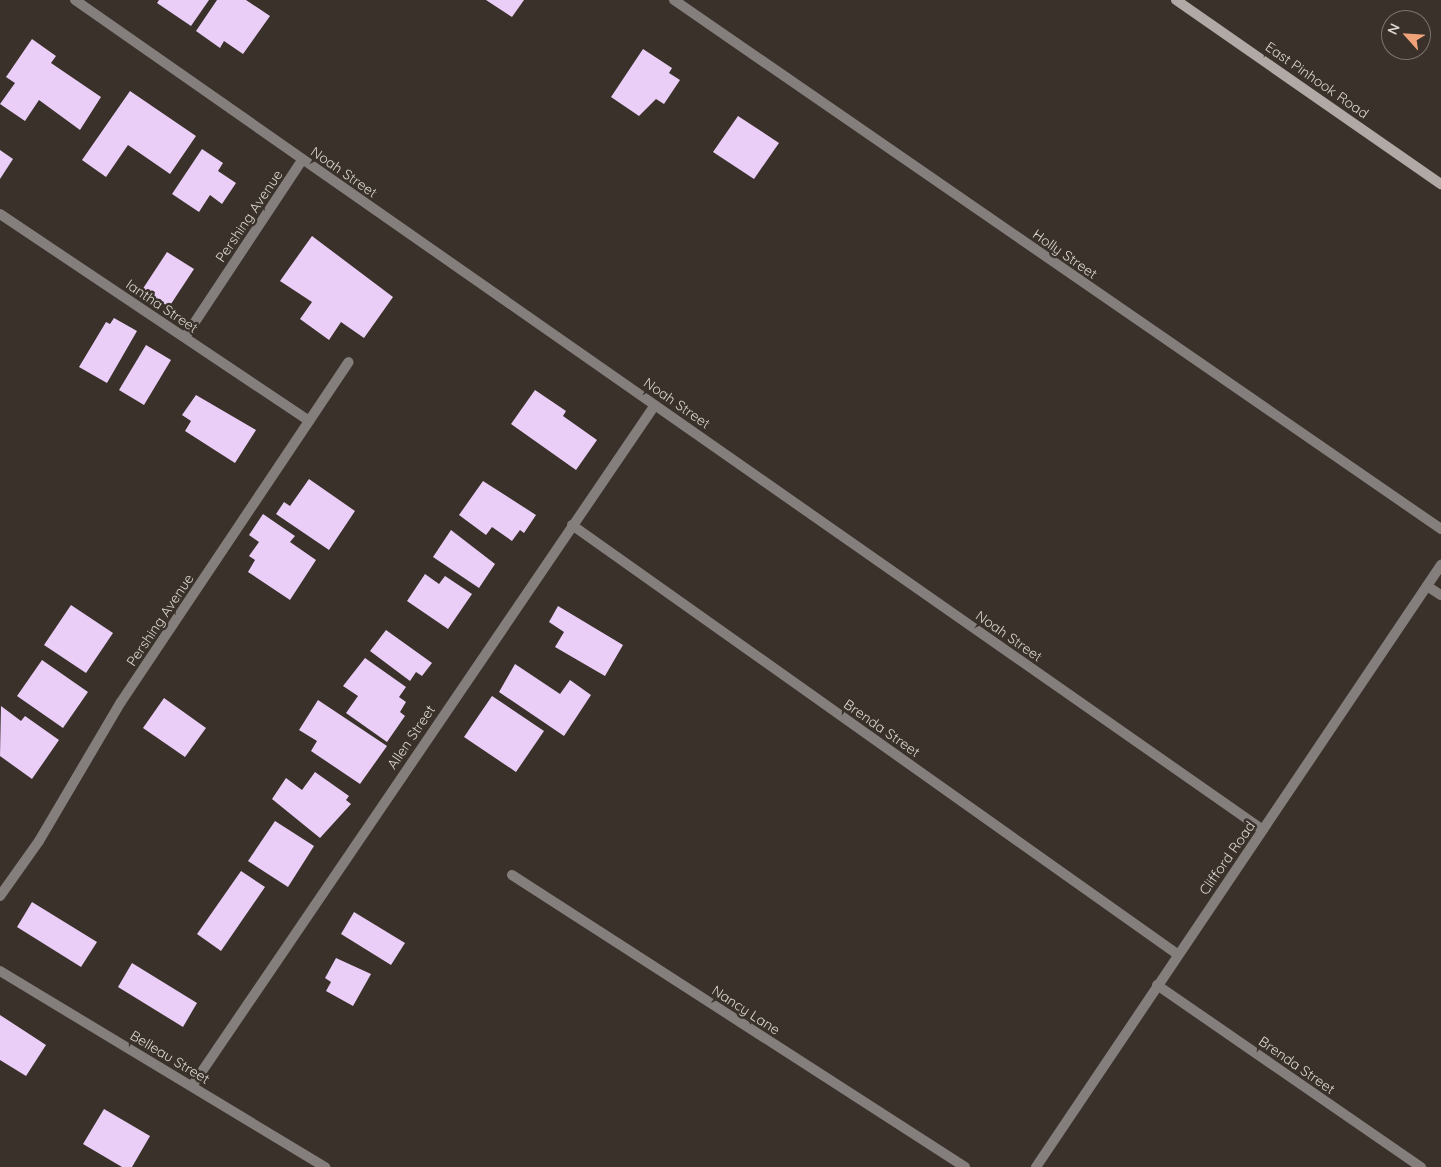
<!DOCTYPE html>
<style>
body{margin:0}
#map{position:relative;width:1441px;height:1167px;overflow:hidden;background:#39312a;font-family:Quicksand,sans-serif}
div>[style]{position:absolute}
.building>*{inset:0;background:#eacef8}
.street>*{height:10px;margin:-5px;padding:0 5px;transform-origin:5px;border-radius:5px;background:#847e7c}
.secondary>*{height:10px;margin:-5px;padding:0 5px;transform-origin:5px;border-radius:5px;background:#b1a9a5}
span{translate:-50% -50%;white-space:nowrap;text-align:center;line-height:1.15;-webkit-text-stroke:5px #39312a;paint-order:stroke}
.street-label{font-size:14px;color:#dcd7d2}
.north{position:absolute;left:1381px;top:10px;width:50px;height:50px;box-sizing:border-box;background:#39312a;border:1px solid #7a736d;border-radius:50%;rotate:296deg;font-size:14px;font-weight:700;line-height:20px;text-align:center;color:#dcd7d2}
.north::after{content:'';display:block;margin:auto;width:18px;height:22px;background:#f0a279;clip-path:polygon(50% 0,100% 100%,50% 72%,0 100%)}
</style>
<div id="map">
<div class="building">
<div style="clip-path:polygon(159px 0,209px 0,191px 26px,157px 3px)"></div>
<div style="clip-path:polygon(217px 0,246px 0,270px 16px,243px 54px,224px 41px,220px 48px,196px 31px)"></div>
<div style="clip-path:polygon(486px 0,524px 0,512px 17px)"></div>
<div style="clip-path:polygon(32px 39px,56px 56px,51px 63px,101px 97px,80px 130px,39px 100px,25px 121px,0 104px,15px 83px,6px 77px)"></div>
<div style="clip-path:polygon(643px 49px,672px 68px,669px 73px,680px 80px,664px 104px,656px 99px,639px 116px,611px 97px)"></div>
<div style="clip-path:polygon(130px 91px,196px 136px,170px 174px,128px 145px,106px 177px,82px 160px)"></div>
<div style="clip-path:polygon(738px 116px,779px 143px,754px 179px,713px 152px)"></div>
<div style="clip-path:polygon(202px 149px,223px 163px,218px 171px,236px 183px,222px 204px,210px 195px,199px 212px,172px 194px)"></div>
<div style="clip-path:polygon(0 150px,13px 159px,0 179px)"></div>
<div style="clip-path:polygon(312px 236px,393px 297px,364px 338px,341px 322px,329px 340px,300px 319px,312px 302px,280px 281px)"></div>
<div style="clip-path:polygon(167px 252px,194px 269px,169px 307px,142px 290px)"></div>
<div style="clip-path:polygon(114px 318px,137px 331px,107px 383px,79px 367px,106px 322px,110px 324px)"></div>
<div style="clip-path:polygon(146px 345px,171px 360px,144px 405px,119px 390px)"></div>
<div style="clip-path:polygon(535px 390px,566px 411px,563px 416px,597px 440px,576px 470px,511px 424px)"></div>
<div style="clip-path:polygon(196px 395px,256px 430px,235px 463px,185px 431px,191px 421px,182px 415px)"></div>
<div style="clip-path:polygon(309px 479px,355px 511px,329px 550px,276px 514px,284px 502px,290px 506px)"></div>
<div style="clip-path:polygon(483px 481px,536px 515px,524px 533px,520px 530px,512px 541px,492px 527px,486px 535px,459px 515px)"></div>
<div style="clip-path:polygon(263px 514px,295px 536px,290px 542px,316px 560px,290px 600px,248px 572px,255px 560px,249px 556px,259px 542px,249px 535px)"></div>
<div style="clip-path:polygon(451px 530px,495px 564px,479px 588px,433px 557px)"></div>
<div style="clip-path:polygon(425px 574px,439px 584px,445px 576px,472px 594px,448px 629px,407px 601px)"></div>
<div style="clip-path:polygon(71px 605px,113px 633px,86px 673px,44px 645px)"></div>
<div style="clip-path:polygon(558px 606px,623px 645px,605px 676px,555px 647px,564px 632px,549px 622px)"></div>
<div style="clip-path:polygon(386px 630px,432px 663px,422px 676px,416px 672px,410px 681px,370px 651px)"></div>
<div style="clip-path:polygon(365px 658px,406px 687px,399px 697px,406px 702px,400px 712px,405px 716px,387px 742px,346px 713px,358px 696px,343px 686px)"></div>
<div style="clip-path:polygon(42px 660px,88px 692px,63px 728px,17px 696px)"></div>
<div style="clip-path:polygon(515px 664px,560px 694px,570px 680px,591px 695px,564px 736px,499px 692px)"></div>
<div style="clip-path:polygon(492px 696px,544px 731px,516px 772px,464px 737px)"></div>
<div style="clip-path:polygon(164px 698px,206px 728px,185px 757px,143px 728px)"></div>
<div style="clip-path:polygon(318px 700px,387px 746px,360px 784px,311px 751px,317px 741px,299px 730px)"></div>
<div style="clip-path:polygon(1px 706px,21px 721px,25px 716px,59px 740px,32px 779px,0 756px)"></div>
<div style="clip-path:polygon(315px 772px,349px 796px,346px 800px,351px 804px,320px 838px,272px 799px,286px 778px,302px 790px)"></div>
<div style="clip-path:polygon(275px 821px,314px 846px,288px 887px,248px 861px)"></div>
<div style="clip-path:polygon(241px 871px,265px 887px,221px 951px,197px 934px)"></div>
<div style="clip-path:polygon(32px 902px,97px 942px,81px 967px,17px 927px)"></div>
<div style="clip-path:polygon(354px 912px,405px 943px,391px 965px,341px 934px)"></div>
<div style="clip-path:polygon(336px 958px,371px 974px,353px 1006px,326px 991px,331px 982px,325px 978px)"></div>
<div style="clip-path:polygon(132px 963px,197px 1003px,183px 1027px,118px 987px)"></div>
<div style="clip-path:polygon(0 1015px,46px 1045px,26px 1076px,0 1060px)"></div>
<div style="clip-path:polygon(104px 1109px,150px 1136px,132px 1167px,122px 1167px,83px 1144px)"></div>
</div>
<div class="street">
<div style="left:75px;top:0;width:1449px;rotate:34.94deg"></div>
<div style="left:674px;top:0;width:932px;rotate:34.59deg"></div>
<div style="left:0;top:214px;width:372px;rotate:33.8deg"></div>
<div style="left:185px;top:337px;width:212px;rotate:-56.5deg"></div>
<div style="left:572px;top:525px;width:742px;rotate:35.34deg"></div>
<div style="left:1427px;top:586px;width:17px;rotate:33deg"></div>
<div style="left:512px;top:875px;width:539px;rotate:32.81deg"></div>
<div style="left:0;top:896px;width:67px;rotate:-54.7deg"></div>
<div style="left:39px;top:841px;width:161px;rotate:-59.5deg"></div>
<div style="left:121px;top:702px;width:409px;rotate:-56.2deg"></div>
<div style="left:0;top:971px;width:380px;rotate:31.1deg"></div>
<div style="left:1157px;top:985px;width:321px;rotate:34.6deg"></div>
<div style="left:192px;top:1086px;width:823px;rotate:-55.79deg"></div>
<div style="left:1036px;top:1167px;width:726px;rotate:-56.07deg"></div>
</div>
<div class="secondary">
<div style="left:1176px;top:0;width:323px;rotate:34.8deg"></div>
</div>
<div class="street-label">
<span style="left:1317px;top:80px;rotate:35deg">East Pinhook Road</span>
<span style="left:344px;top:172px;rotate:35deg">Noah Street</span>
<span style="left:249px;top:216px;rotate:-56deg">Pershing Avenue</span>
<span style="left:1065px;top:254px;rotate:35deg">Holly Street</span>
<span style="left:162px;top:306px;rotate:34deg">Iantha Street</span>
<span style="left:677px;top:403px;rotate:35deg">Noah Street</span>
<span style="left:160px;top:620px;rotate:-56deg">Pershing Avenue</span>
<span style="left:1009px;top:636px;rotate:35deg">Noah Street</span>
<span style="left:882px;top:728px;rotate:35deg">Brenda Street</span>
<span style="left:411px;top:737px;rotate:-56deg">Allen Street</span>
<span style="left:1227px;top:858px;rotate:-55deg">Clifford Road</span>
<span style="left:746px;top:1010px;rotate:33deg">Nancy Lane</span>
<span style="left:170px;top:1057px;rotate:31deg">Belleau Street</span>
<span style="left:1297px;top:1065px;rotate:35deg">Brenda Street</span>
</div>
<div class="north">N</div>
</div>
